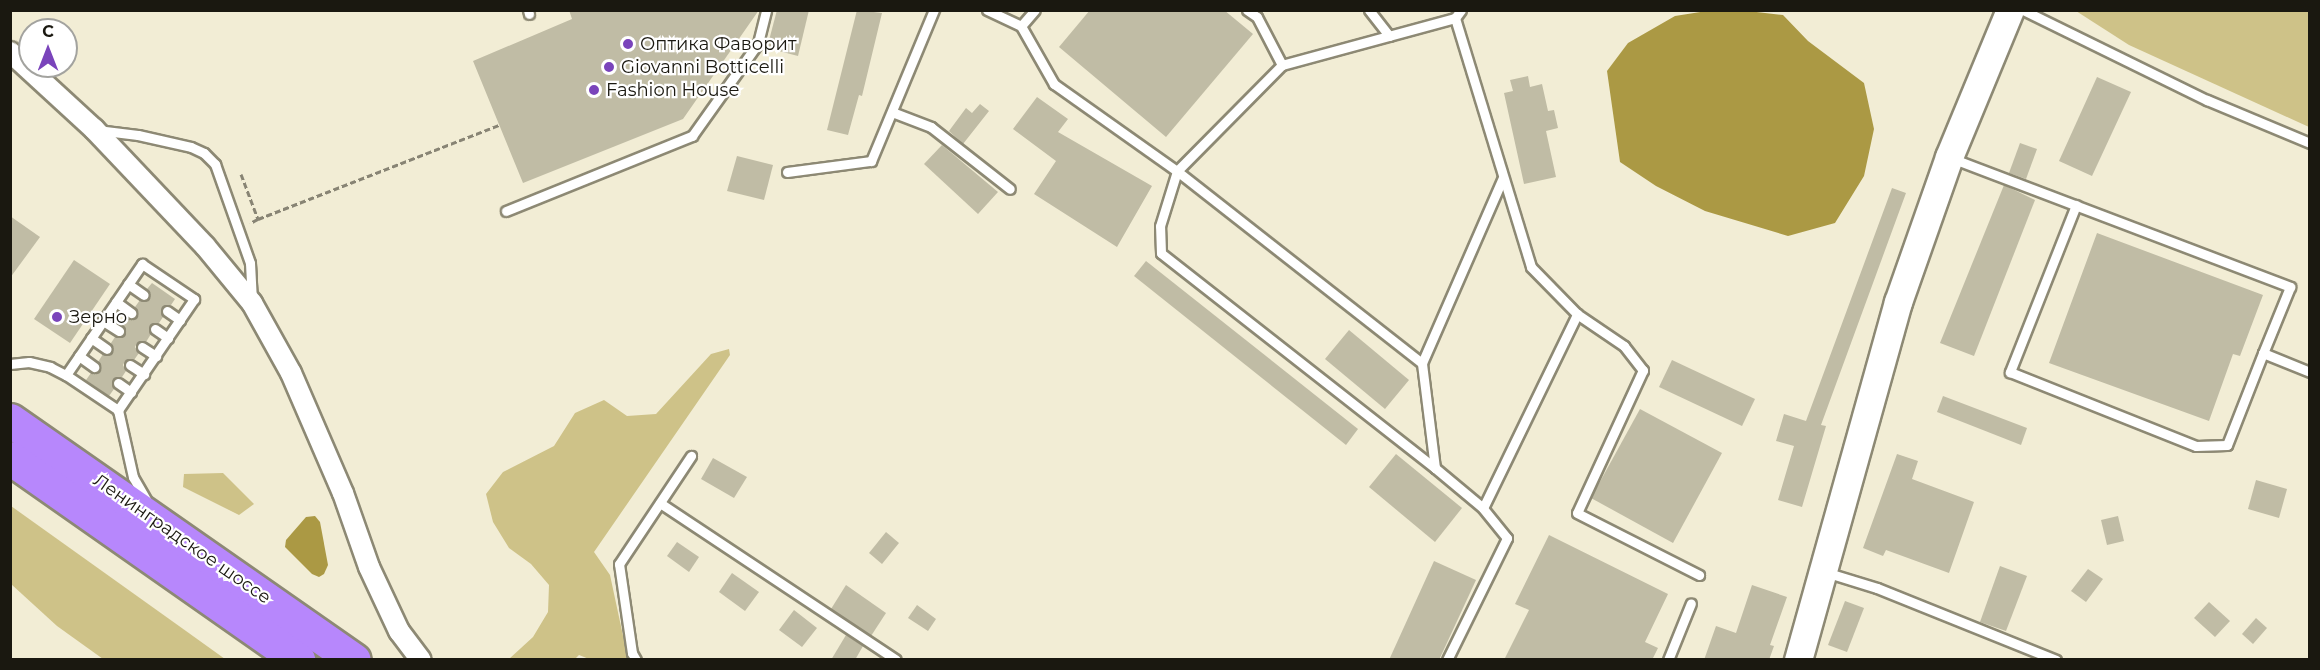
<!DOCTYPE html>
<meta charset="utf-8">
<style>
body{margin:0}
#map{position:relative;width:2320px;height:670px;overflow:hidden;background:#f2edd5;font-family:Montserrat,sans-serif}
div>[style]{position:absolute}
.green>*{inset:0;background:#cec288}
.water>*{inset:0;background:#ab9944}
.building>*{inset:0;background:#c0bca5}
.path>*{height:3px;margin-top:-1.5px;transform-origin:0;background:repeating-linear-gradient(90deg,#888474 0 6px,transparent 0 9px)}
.roads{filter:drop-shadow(2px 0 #8d8974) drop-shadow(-2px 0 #8d8974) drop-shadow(0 2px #8d8974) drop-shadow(0 -2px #8d8974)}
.lane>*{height:9px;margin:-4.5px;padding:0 4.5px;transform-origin:4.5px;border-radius:4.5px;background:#fff}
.street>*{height:20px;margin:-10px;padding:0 10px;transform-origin:10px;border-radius:10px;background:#fff}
.secondary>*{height:27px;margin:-13.5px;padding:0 13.5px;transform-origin:13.5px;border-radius:13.5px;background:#fff}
.highway>*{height:33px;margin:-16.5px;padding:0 16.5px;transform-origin:16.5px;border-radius:16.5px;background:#b787fc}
.dots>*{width:16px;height:16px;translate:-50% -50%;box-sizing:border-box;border:3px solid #fff;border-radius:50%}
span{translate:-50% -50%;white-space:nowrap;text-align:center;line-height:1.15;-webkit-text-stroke:4.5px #fff;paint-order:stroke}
.poi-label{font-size:18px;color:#1a1810}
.left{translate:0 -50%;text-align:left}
.street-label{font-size:18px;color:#1a1810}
.frame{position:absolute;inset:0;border:12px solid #1a1810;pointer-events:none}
.north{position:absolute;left:18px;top:18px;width:60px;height:60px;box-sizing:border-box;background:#fff;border:2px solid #a3a39f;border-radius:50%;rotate:0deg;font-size:16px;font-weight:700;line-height:24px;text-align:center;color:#1a1810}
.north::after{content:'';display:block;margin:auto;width:21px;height:27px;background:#7a44bb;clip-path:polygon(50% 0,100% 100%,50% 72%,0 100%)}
</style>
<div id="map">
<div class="green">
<div style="clip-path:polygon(2076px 11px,2309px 11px,2309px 127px,2129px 45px)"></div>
<div style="clip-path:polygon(729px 349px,730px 355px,594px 552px,610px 575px,628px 659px,589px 659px,579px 655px,575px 659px,509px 659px,533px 637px,548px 612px,549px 585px,531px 564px,509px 548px,493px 522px,486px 494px,503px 472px,554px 446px,575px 413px,604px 400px,627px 416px,656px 414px,711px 354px)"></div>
<div style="clip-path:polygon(223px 473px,254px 504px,239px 515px,183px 487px,184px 474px)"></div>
<div style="clip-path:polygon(11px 506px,186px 631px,225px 659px,103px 659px,57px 626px,11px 584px)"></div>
</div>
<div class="water">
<div style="clip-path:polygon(1713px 10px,1748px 11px,1783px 15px,1808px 41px,1864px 83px,1874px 129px,1864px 176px,1835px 223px,1788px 236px,1705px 211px,1656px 186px,1620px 162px,1607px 71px,1628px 43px,1675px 16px)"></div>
<div style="clip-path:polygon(315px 516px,320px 522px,328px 565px,324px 574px,319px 577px,312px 574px,285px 547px,286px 540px,306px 517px)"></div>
</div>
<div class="building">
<div style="clip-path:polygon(569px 10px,759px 10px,683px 119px,523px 183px,473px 61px,572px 19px)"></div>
<div style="clip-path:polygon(777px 10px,809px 10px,798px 56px,767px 48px)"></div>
<div style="clip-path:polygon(857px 10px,882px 13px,862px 96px,859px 95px,848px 135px,827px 130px)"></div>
<div style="clip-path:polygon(1090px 10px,1224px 10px,1253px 34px,1166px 137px,1059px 47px)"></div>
<div style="clip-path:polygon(1528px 76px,1530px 87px,1542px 84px,1548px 111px,1554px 110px,1558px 128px,1546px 131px,1556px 177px,1524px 184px,1504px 93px,1513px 91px,1510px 80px)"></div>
<div style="clip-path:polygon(2097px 77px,2131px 92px,2092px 176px,2059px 161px)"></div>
<div style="clip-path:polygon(1037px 97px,1068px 119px,1058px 132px,1152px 186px,1117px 247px,1034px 194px,1056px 161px,1013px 129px)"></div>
<div style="clip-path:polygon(980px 104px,989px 111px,963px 144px,949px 131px,966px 108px,972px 113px)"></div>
<div style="clip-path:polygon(2020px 143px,2037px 149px,2026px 179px,2009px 173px)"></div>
<div style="clip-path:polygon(942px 145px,998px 192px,978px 214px,924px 164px)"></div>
<div style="clip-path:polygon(737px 156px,773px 165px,764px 200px,727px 191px)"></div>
<div style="clip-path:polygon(2004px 185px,2035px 200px,1974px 356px,1940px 343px)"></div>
<div style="clip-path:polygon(1892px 188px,1906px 193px,1821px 425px,1826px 426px,1802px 507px,1778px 500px,1794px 446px,1776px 441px,1784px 414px,1806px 421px)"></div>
<div style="clip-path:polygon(10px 216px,40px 237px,10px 278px)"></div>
<div style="clip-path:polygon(2097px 233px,2263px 295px,2240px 356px,2233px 354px,2209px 421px,2049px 363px)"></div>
<div style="clip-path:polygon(74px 260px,110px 284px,70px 343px,34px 319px)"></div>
<div style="clip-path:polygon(1146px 261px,1358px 429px,1346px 445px,1134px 276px)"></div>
<div style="clip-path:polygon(152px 283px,175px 299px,171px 305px,161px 308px,163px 317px,159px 323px,149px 326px,151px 334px,146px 342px,137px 343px,135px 347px,139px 353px,134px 360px,125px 361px,123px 365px,126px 371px,122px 377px,116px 377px,112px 380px,114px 389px,109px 396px,86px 380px,91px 373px,100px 370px,98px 362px,103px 354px,109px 355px,113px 352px,111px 343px,115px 337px,124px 335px,123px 325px,127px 319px,137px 316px,135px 307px,140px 300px,146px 301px,150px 298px,147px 289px)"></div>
<div style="clip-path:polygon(1349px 330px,1409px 380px,1385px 409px,1325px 359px)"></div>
<div style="clip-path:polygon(1672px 360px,1755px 399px,1742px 426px,1659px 387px)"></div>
<div style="clip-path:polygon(1943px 396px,2027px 428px,2021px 445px,1937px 412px)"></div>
<div style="clip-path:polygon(1640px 409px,1722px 453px,1673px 543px,1591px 498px)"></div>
<div style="clip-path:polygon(1396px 454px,1462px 508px,1435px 542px,1369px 487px)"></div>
<div style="clip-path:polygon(1897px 454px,1918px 461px,1912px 479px,1974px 502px,1949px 573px,1886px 550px,1883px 556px,1863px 548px)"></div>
<div style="clip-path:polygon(713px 458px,747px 477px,734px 498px,701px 479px)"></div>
<div style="clip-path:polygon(2256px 480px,2287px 489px,2279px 518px,2248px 509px)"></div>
<div style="clip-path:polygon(2118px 516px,2124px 541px,2107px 545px,2101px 520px)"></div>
<div style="clip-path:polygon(886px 532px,899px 543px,882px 564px,869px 553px)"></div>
<div style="clip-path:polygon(1549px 535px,1668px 594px,1645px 642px,1658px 648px,1652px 660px,1504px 660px,1529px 610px,1515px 604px)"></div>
<div style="clip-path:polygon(677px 542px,699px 557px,689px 572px,667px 556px)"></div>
<div style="clip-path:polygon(1434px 561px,1476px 580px,1439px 660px,1389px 660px)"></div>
<div style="clip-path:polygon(2000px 566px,2027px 576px,2006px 631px,1980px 622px)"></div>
<div style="clip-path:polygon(2088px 569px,2103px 579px,2086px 602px,2071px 591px)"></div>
<div style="clip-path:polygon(732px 573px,759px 592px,745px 611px,719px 592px)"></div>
<div style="clip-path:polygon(846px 585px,886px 613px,871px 636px,831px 609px)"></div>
<div style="clip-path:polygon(1752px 585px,1787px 597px,1770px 645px,1774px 646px,1769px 660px,1704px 660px,1716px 626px,1736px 633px)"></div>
<div style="clip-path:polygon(1845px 601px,1864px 608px,1847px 652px,1828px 645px)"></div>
<div style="clip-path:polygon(2209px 602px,2230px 621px,2215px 637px,2194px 618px)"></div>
<div style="clip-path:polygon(917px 605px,936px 619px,928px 631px,908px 618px)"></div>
<div style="clip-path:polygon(794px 610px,817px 628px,802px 647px,779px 630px)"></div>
<div style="clip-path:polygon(2256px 618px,2267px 628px,2253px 644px,2242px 634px)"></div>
<div style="clip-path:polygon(846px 635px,863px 646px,855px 660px,831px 660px)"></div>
</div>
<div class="path">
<div style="left:241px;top:174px;width:48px;rotate:69.3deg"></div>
<div style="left:258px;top:219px;width:9px;rotate:153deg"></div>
<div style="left:258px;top:219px;width:259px;rotate:-21.3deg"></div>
</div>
<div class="roads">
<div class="lane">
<div style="left:528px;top:10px;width:4px;rotate:76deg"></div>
<div style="left:987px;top:10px;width:38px;rotate:25deg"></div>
<div style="left:1021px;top:26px;width:67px;rotate:60.4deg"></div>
<div style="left:1054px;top:84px;width:151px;rotate:35.3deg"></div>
<div style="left:1177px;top:171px;width:311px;rotate:38.1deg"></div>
<div style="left:1247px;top:10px;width:12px;rotate:35deg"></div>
<div style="left:1257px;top:17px;width:54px;rotate:62.5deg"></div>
<div style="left:1369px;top:10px;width:33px;rotate:52deg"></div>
<div style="left:1461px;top:10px;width:10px;rotate:127deg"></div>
<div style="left:1455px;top:18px;width:260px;rotate:73deg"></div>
<div style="left:1531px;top:267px;width:66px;rotate:45.6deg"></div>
<div style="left:1577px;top:314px;width:57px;rotate:34.2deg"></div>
<div style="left:1624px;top:346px;width:31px;rotate:52deg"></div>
<div style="left:1643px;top:370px;width:157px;rotate:114.8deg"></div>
<div style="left:1577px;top:513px;width:137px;rotate:26.9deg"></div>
<div style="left:2023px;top:10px;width:205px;rotate:26.1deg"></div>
<div style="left:2207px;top:100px;width:112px;rotate:22.7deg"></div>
<div style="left:1021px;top:26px;width:21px;rotate:-49deg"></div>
<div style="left:892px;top:112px;width:42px;rotate:21deg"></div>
<div style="left:931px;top:127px;width:100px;rotate:38.1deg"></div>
<div style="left:97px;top:130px;width:41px;rotate:7deg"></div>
<div style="left:138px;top:135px;width:54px;rotate:12.8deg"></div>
<div style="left:191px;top:147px;width:14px;rotate:25deg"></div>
<div style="left:204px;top:153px;width:16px;rotate:45deg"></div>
<div style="left:215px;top:164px;width:105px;rotate:70.5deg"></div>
<div style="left:250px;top:263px;width:35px;rotate:87deg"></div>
<div style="left:1951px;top:158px;width:363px;rotate:20.8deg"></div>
<div style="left:2290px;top:287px;width:71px;rotate:112.2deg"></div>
<div style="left:2263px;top:353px;width:51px;rotate:22deg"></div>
<div style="left:787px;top:172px;width:85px;rotate:-7.5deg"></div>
<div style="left:871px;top:161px;width:164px;rotate:-67.4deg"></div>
<div style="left:2076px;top:205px;width:180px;rotate:111.6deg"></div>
<div style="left:2010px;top:372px;width:200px;rotate:21.7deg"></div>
<div style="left:2196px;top:446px;width:31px;rotate:-2deg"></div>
<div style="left:2227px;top:445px;width:99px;rotate:-68.6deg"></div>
<div style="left:506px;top:211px;width:201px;rotate:-22deg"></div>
<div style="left:692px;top:136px;width:114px;rotate:-54.6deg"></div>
<div style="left:758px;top:43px;width:34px;rotate:-76deg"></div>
<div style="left:128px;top:284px;width:19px;rotate:35deg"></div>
<div style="left:116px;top:302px;width:19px;rotate:36deg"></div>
<div style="left:167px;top:311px;width:16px;rotate:35deg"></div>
<div style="left:103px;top:321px;width:19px;rotate:32deg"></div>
<div style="left:155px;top:329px;width:16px;rotate:35deg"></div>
<div style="left:91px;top:338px;width:19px;rotate:35deg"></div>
<div style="left:142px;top:347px;width:17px;rotate:33deg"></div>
<div style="left:79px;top:356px;width:19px;rotate:36deg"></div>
<div style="left:10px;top:364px;width:19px;rotate:-6deg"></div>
<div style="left:29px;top:362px;width:22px;rotate:13deg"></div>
<div style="left:50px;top:367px;width:18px;rotate:27deg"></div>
<div style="left:66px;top:375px;width:135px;rotate:-55.6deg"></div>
<div style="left:142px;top:264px;width:63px;rotate:33.9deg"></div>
<div style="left:194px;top:299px;width:135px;rotate:124.4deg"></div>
<div style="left:118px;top:410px;width:69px;rotate:77.4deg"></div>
<div style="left:133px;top:477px;width:28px;rotate:60deg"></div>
<div style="left:130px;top:365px;width:17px;rotate:33deg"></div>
<div style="left:66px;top:375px;width:63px;rotate:33.9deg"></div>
<div style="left:118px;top:383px;width:16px;rotate:35deg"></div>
<div style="left:1435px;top:468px;width:106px;rotate:-97.1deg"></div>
<div style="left:1422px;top:363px;width:202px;rotate:-66.4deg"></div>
<div style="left:660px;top:503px;width:283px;rotate:33.6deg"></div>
<div style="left:1483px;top:508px;width:216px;rotate:-64.1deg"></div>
<div style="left:1825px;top:572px;width:54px;rotate:17.1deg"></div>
<div style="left:1877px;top:588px;width:193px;rotate:21.9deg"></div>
<div style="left:636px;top:660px;width:8px;rotate:-120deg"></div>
<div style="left:632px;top:653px;width:90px;rotate:-98.3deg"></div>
<div style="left:619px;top:564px;width:130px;rotate:-56.3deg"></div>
<div style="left:1447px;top:660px;width:136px;rotate:-63.8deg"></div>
<div style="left:1507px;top:538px;width:38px;rotate:-129deg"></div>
<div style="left:1483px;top:508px;width:62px;rotate:-140.2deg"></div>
<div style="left:1435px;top:468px;width:348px;rotate:-141.9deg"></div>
<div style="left:1161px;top:253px;width:27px;rotate:-92deg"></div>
<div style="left:1160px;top:226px;width:58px;rotate:-72.8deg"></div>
<div style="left:1177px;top:171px;width:149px;rotate:-45.3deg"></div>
<div style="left:1282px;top:65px;width:179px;rotate:-15.2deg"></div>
<div style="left:1668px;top:660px;width:61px;rotate:-68deg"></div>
</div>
<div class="street">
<div style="left:10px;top:52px;width:114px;rotate:42.5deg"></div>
<div style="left:94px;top:129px;width:161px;rotate:46.5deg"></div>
<div style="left:205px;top:246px;width:74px;rotate:50.5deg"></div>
<div style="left:252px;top:303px;width:80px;rotate:60.9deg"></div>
<div style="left:291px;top:373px;width:131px;rotate:66.6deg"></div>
<div style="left:343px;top:493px;width:78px;rotate:70.6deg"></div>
<div style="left:369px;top:567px;width:71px;rotate:64.9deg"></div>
<div style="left:399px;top:631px;width:36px;rotate:53deg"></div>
</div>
<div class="secondary">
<div style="left:1798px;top:660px;width:372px;rotate:-74.4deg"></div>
<div style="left:1898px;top:302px;width:154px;rotate:-70.6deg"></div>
<div style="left:1949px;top:157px;width:159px;rotate:-67.5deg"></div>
</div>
<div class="highway">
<div style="left:10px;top:420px;width:419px;rotate:34.9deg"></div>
<div style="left:10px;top:458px;width:352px;rotate:35deg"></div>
</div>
</div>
<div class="dots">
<div style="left:628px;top:44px;background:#7a44bb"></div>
<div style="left:609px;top:67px;background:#7a44bb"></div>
<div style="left:594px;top:90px;background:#7a44bb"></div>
<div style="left:57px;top:317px;background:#7a44bb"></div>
</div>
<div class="poi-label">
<span class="left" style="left:640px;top:44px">Оптика Фаворит</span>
<span class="left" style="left:621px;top:67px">Giovanni Botticelli</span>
<span class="left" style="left:606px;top:90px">Fashion House</span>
<span class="left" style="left:69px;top:317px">Зерно</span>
</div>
<div class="street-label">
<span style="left:182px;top:539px;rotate:35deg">Ленинградское шоссе</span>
</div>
<div class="frame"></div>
<div class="north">С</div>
</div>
